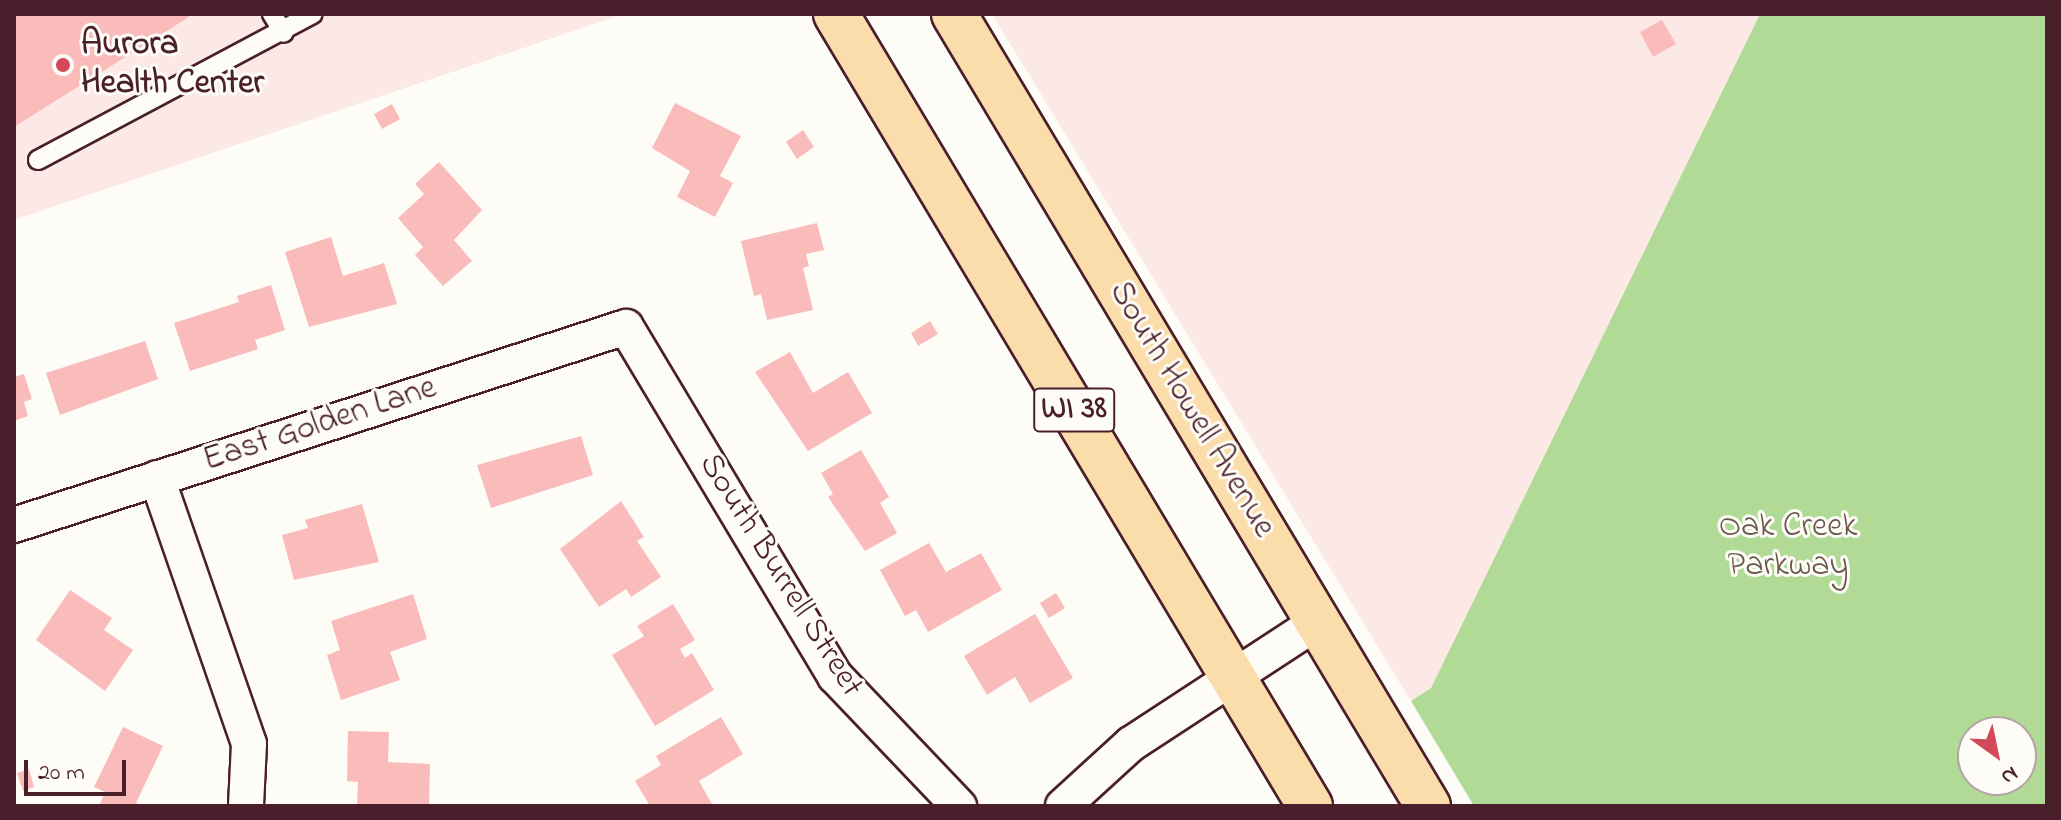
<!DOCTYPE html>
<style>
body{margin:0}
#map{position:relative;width:2061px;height:820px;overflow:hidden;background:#fdfcf7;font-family:"Indie Flower",sans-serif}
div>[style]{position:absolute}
.built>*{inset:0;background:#fce9e5}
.green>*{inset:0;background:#b1da96}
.building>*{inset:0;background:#f9bcba}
.roads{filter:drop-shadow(2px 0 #4a1f2b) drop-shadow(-2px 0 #4a1f2b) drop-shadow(0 2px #4a1f2b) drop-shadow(0 -2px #4a1f2b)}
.lane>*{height:18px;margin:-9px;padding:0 9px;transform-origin:9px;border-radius:9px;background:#fdfcf7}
.street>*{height:34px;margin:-17px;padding:0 17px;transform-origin:17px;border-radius:17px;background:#fdfcf7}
.primary>*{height:44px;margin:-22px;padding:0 22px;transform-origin:22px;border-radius:22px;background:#fbddab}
.dots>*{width:22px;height:22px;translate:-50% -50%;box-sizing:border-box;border:4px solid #fdfcf7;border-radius:50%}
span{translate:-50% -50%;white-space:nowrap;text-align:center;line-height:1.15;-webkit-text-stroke:6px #fdfcf7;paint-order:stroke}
.shield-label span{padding:2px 6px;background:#fdfcf7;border:2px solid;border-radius:6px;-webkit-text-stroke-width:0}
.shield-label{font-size:32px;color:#4a1f2b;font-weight:700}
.poi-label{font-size:34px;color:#4a1f2b;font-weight:700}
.left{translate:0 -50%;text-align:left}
.street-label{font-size:34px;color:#4a1f2b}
.park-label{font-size:34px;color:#69574b}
.frame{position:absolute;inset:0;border:16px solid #4a1f2b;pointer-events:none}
.north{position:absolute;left:1957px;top:716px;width:80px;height:80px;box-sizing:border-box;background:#fdfcf7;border:2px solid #b5a4a5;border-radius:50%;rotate:147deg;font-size:22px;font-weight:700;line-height:32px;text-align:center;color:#4a1f2b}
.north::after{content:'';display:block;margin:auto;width:28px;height:36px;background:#d1495b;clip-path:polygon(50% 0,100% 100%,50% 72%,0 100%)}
.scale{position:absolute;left:24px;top:760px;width:102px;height:36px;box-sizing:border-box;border:4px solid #4a1f2b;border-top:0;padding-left:10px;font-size:24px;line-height:28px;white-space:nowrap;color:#4a1f2b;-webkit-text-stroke:6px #fdfcf7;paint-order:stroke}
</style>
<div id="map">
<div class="built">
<div style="clip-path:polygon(14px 14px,624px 14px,14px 220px)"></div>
<div style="clip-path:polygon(992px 14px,1760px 14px,1431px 688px,1411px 701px)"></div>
</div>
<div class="green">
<div style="clip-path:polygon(evenodd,1760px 14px,2047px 14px,2047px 806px,1474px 806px,1411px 701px,1431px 688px,1760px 14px,1973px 732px,2021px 732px,2021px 780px,1973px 780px,1973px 732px)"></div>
</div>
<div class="building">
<div style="clip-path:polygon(14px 14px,187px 14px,189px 17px,14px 127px)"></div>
<div style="clip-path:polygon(1662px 20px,1676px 44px,1653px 57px,1640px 32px)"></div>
<div style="clip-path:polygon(675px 103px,741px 136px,720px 176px,733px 183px,715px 217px,677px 197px,690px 171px,652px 148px)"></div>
<div style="clip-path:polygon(392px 104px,400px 119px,382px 129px,374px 114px)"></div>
<div style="clip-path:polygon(803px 130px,814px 147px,797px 159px,786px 142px)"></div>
<div style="clip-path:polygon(439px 162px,482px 210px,454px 240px,472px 261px,443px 286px,415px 255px,423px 247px,398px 218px,424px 194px,415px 184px)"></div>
<div style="clip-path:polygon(817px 223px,824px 250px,806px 254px,809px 266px,803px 268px,813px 310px,767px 320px,761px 294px,754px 296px,741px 241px)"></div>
<div style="clip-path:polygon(331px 237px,343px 276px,384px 263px,397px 304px,309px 327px,285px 252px)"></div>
<div style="clip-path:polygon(271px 285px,285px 330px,255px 340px,258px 349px,190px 371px,174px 323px,239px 302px,237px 296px)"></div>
<div style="clip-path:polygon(930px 321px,938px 334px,918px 346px,911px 333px)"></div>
<div style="clip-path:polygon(145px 341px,158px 379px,60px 415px,46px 373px)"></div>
<div style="clip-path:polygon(790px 352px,813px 393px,848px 372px,872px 413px,808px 451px,755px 372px)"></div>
<div style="clip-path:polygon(24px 374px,32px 399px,24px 402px,28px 416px,14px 421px,14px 377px)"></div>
<div style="clip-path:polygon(581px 436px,593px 475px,491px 508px,477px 465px)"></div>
<div style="clip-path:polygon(861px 450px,889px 497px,880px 503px,897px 533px,865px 551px,828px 497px,833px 494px,821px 473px)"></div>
<div style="clip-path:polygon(621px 501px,644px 537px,637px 541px,661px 577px,631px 597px,626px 589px,599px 607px,560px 549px)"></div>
<div style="clip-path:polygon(362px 504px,379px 562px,294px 580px,282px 535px,308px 528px,305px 520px)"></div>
<div style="clip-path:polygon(929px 543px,946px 572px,981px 553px,1002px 590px,928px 632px,916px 610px,905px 616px,880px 570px)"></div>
<div style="clip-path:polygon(70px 590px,112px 618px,104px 630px,133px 650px,105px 691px,36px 640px)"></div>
<div style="clip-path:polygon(1056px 593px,1065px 608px,1049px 618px,1040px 603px)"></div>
<div style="clip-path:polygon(413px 594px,427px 639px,390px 652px,400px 680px,341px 700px,327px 655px,340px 650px,331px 621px)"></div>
<div style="clip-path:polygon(673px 604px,695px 640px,680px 649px,685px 658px,692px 653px,714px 690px,655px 726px,612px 655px,644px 636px,637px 626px)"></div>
<div style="clip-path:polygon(1035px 614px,1073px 678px,1030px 703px,1015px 677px,987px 695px,964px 656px)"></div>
<div style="clip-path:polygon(721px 717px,743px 754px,699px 781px,713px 806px,650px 806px,635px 781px,661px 765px,656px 756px)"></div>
<div style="clip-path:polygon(123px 727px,163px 746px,136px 803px,143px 806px,99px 806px,105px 792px,94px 787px)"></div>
<div style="clip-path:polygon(348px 731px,389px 732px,388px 762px,430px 764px,429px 806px,357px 806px,358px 782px,347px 781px)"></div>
<div style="clip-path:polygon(29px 769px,34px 787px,23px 791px,17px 773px)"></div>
</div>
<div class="roads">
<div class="lane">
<div style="left:272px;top:14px;width:22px;rotate:58deg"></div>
<div style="left:38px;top:160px;width:311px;rotate:-28deg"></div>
</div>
<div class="street">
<div style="left:157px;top:478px;width:281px;rotate:70.9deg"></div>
<div style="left:249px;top:744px;width:62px;rotate:92.8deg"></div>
<div style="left:14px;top:525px;width:643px;rotate:-17.93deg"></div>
<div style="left:626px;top:327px;width:407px;rotate:59.1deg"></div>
<div style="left:835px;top:676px;width:180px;rotate:46.4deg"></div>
<div style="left:1063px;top:806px;width:92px;rotate:-42.4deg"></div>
<div style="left:1131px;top:744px;width:221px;rotate:-33.2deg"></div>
</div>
<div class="primary">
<div style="left:836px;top:14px;width:923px;rotate:59.1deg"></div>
<div style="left:954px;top:14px;width:923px;rotate:59.1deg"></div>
</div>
</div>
<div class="dots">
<div style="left:63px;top:65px;background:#d1495b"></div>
</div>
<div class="shield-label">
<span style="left:1074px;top:410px">WI 38</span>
</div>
<div class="poi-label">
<span class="left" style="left:81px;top:65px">Aurora<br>Health Center</span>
</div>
<div class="street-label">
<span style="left:1191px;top:410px;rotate:59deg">South Howell Avenue</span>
<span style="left:320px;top:425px;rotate:-18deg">East Golden Lane</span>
<span style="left:780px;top:576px;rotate:58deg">South Burrell Street</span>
</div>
<div class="park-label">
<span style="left:1788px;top:547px">Oak Creek<br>Parkway</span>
</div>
<div class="frame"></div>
<div class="north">N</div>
<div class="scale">20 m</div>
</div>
